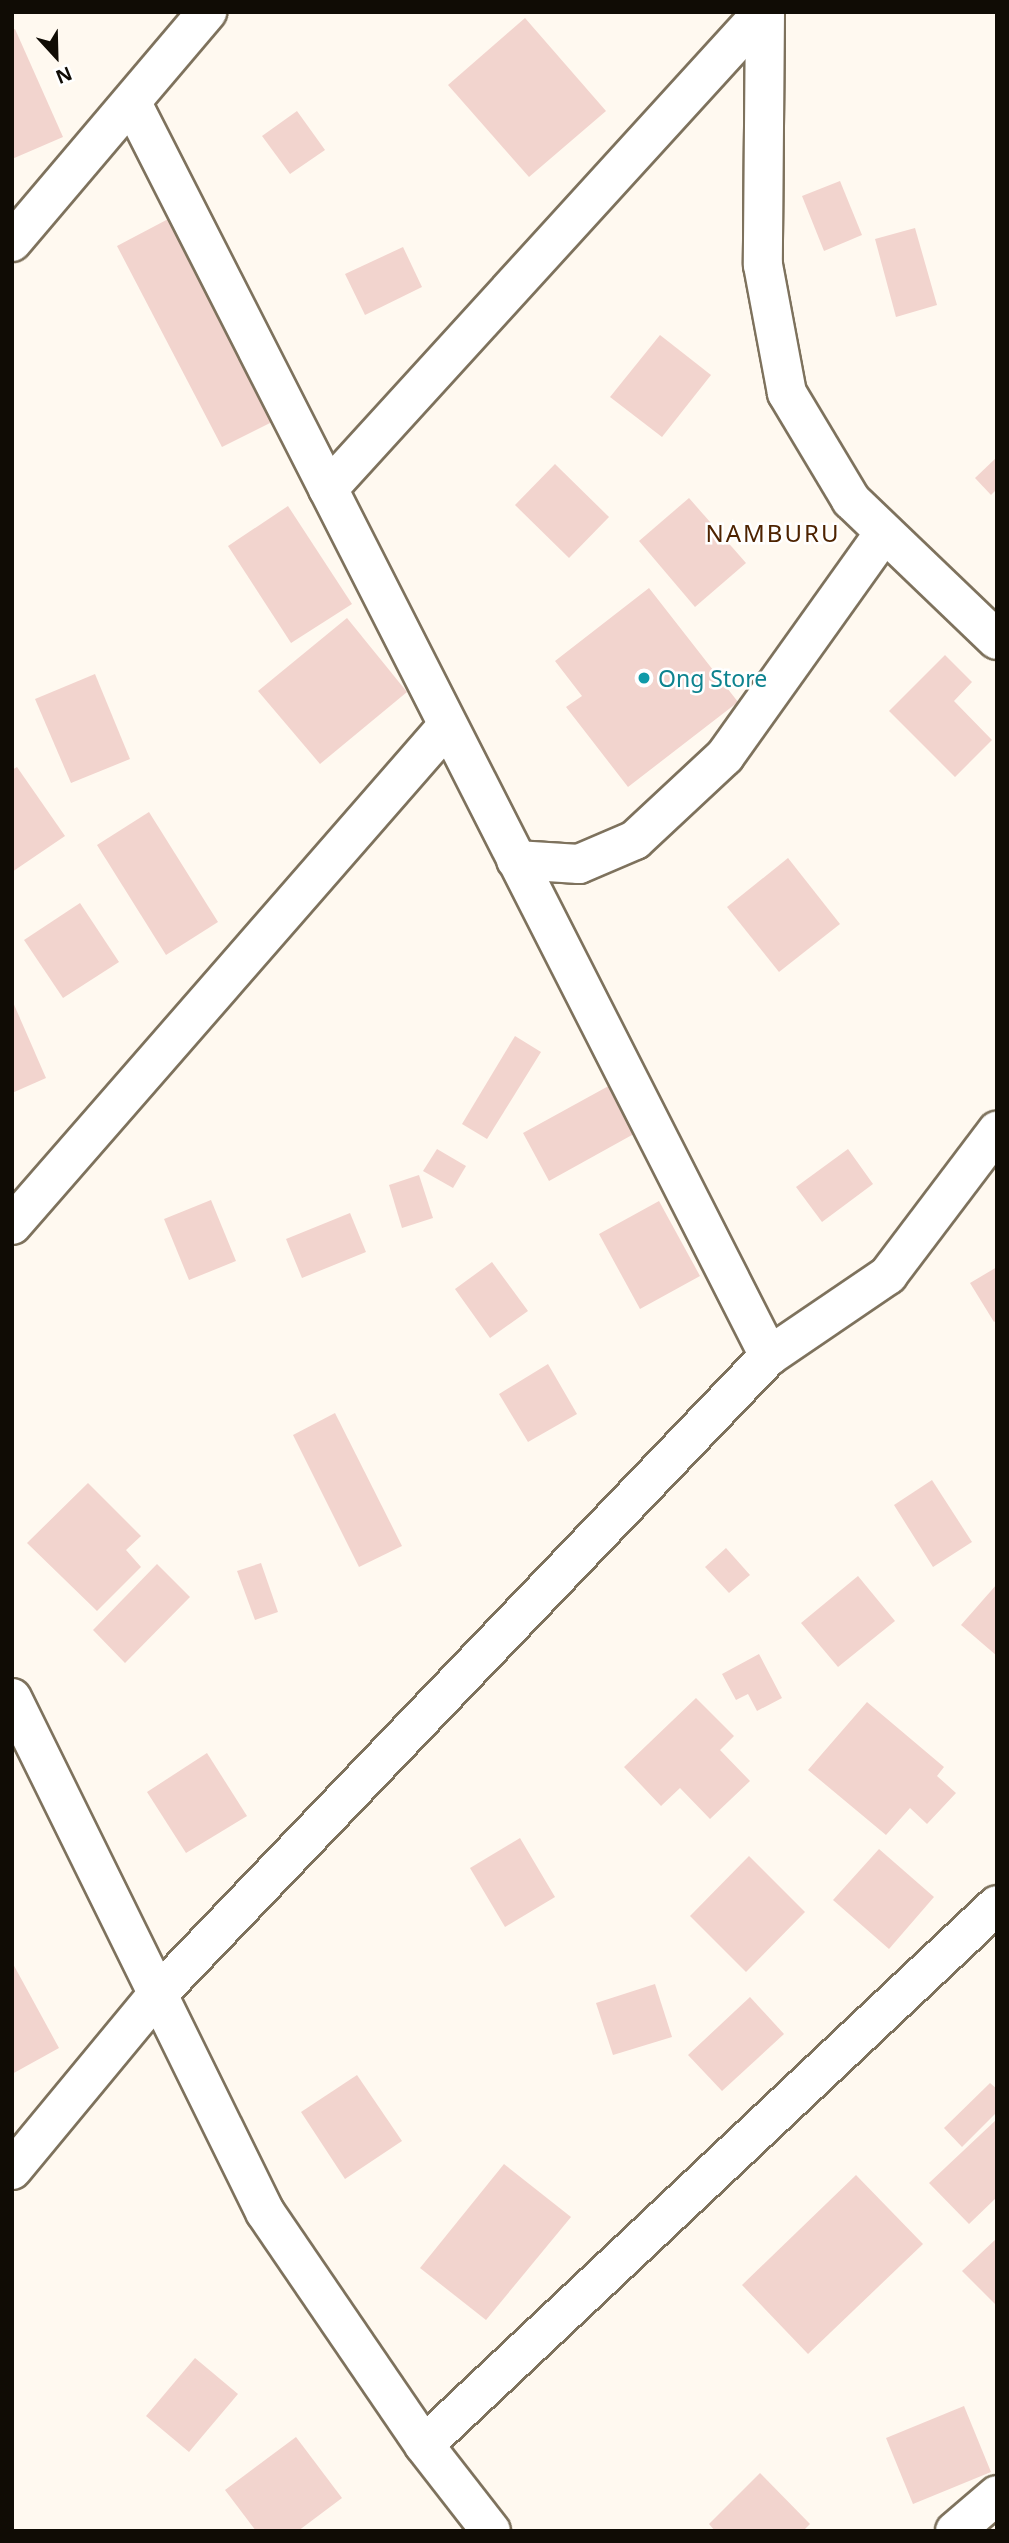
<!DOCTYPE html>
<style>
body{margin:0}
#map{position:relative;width:1009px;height:2543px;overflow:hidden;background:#fff9f0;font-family:"Noto Sans",sans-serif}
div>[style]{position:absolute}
.building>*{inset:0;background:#f2d4ce}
.roads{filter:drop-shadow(2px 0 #7e725d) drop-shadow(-2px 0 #7e725d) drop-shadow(0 2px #7e725d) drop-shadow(0 -2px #7e725d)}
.street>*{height:38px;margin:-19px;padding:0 19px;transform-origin:19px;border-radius:19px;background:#fff}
.dots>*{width:19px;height:19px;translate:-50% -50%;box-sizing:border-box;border:4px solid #fff;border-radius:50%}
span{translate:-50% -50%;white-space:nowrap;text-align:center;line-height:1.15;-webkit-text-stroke:5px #fff;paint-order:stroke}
.culture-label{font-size:23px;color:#0d838f}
.left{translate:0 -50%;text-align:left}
.neighbourhood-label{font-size:24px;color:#4e2300;letter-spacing:2px}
.frame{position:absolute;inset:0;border:14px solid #100c05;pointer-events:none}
.north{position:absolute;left:21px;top:21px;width:70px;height:70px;-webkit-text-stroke:5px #fff;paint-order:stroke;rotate:158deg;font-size:19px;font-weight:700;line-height:28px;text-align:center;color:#100c05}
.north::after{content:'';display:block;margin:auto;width:24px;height:32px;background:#100c05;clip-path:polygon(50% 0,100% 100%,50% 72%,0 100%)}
</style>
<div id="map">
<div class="building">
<div style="clip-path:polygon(525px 18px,606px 111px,529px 177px,448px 85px)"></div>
<div style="clip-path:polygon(15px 29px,63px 137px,12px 159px,12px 30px)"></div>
<div style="clip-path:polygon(297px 111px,325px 150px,290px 174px,262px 136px)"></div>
<div style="clip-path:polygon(840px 181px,862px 235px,824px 251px,802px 196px)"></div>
<div style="clip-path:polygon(172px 217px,278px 419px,222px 447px,117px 246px)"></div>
<div style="clip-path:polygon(915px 228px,937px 305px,896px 317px,875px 239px)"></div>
<div style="clip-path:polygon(403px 247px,422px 287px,365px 315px,345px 274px)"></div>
<div style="clip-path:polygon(660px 335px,711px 375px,662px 437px,610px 397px)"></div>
<div style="clip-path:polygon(997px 457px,997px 489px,991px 495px,975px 478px)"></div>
<div style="clip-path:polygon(555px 464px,609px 517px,569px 558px,515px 505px)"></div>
<div style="clip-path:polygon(689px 498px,746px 563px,695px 607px,639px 541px)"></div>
<div style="clip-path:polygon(288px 506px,352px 604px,291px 643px,228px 546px)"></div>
<div style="clip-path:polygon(649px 588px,738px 702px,628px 787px,566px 707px,582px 696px,555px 661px)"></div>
<div style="clip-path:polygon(347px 618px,407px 692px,320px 764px,258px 691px)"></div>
<div style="clip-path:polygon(945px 655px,972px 682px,954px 701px,992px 740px,955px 777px,889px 711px)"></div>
<div style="clip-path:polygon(95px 674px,130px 759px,71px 783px,35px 699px)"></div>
<div style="clip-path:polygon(17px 767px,65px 836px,12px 872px,12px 770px)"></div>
<div style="clip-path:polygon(149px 812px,218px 922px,166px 955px,97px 845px)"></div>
<div style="clip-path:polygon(788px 858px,840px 924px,779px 972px,727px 907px)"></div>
<div style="clip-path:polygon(80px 903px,119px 962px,63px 998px,24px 940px)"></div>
<div style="clip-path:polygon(12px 1000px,46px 1078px,12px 1093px)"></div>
<div style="clip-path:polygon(515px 1036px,541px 1052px,487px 1139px,462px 1124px)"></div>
<div style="clip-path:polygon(614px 1083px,641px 1130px,549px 1181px,523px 1133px)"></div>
<div style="clip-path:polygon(437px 1149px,466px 1166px,453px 1188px,423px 1171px)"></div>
<div style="clip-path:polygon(848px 1149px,873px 1184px,822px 1222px,796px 1187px)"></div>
<div style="clip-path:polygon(419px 1175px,433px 1218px,402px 1228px,389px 1185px)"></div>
<div style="clip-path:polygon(211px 1200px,236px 1261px,189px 1280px,164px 1219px)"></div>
<div style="clip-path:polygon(659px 1201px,700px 1276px,640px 1309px,599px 1234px)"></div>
<div style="clip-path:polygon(350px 1213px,366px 1252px,302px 1278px,286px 1239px)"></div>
<div style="clip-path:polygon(492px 1262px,528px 1311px,490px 1338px,455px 1289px)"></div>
<div style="clip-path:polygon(997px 1267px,997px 1320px,994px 1322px,970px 1283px)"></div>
<div style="clip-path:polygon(548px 1364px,577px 1414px,528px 1442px,499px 1394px)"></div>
<div style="clip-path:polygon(335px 1413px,402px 1546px,359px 1567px,293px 1435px)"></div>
<div style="clip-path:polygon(932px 1480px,972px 1542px,933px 1567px,894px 1505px)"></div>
<div style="clip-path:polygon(88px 1483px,141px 1536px,126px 1550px,141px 1567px,97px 1611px,27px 1543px)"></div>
<div style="clip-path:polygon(726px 1548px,750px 1575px,729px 1593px,705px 1567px)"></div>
<div style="clip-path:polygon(261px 1563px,278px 1612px,255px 1620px,237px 1571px)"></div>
<div style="clip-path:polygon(157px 1564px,190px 1597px,125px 1663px,93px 1630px)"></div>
<div style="clip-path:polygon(858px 1576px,895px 1621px,838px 1667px,801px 1623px)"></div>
<div style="clip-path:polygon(997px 1584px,997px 1656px,961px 1625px)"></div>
<div style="clip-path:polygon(759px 1654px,782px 1698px,757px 1711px,748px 1694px,736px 1700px,722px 1674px)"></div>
<div style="clip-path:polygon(696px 1698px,734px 1736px,720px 1750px,750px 1781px,710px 1819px,680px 1788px,661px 1806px,624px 1767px)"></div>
<div style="clip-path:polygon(867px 1702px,944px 1767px,937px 1776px,956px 1793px,927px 1824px,910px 1808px,886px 1835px,808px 1770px)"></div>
<div style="clip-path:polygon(207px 1753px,247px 1816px,186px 1853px,147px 1792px)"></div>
<div style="clip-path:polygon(520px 1838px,555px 1897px,505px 1927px,470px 1868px)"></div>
<div style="clip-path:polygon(879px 1849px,934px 1897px,889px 1949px,833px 1900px)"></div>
<div style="clip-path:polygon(749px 1856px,805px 1912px,746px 1972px,690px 1916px)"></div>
<div style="clip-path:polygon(12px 1962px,59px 2048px,12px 2074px)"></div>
<div style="clip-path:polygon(655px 1984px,672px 2037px,613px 2055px,596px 2003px)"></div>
<div style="clip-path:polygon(750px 1997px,784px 2034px,722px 2091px,688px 2055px)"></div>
<div style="clip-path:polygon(357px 2075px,402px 2141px,345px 2179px,301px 2112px)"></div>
<div style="clip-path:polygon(990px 2083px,997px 2089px,997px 2112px,962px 2147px,944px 2128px)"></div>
<div style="clip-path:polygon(997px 2119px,997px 2197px,969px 2224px,929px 2183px)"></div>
<div style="clip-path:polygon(504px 2164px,571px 2217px,486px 2320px,420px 2268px)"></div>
<div style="clip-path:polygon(856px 2175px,923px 2244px,808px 2354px,742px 2285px)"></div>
<div style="clip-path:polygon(997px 2238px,997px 2306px,962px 2271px)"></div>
<div style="clip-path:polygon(195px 2358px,238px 2394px,189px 2452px,146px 2416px)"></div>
<div style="clip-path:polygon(964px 2406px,991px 2472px,913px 2504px,886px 2438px)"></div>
<div style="clip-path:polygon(296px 2437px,342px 2498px,298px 2531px,256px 2531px,225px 2490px)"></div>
<div style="clip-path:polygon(760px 2473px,810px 2524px,803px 2531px,715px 2531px,709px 2524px)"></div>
</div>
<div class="roads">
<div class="street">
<div style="left:765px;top:12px;width:253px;rotate:90.5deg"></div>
<div style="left:763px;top:265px;width:130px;rotate:79.4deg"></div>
<div style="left:787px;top:393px;width:125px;rotate:59.1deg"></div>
<div style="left:851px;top:500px;width:202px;rotate:43.8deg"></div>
<div style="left:132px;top:103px;width:1406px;rotate:63.05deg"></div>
<div style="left:12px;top:242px;width:302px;rotate:-49.7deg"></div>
<div style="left:328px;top:489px;width:646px;rotate:-47.64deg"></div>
<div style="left:516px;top:860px;width:63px;rotate:3.6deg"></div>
<div style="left:579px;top:864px;width:61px;rotate:-23.2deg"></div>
<div style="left:635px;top:840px;width:123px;rotate:-43deg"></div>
<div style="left:725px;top:756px;width:274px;rotate:-54.5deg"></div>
<div style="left:12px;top:1225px;width:663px;rotate:-48.91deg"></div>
<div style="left:12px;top:1698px;width:573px;rotate:63.79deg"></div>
<div style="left:265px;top:2212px;width:282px;rotate:55.7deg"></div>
<div style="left:424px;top:2445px;width:109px;rotate:52.1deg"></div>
<div style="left:12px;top:2170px;width:227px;rotate:-50.4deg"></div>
<div style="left:157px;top:1995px;width:885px;rotate:-46.24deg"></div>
<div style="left:769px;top:1356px;width:144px;rotate:-34.2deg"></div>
<div style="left:888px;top:1275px;width:181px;rotate:-52.9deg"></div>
<div style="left:424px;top:2445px;width:787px;rotate:-43.3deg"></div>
<div style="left:955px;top:2531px;width:55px;rotate:-40.6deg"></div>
</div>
</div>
<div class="dots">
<div style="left:644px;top:678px;background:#0f9aa8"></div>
</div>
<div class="culture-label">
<span class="left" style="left:658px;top:678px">Ong Store</span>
</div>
<div class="neighbourhood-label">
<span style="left:773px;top:533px">NAMBURU</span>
</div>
<div class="frame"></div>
<div class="north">N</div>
</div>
